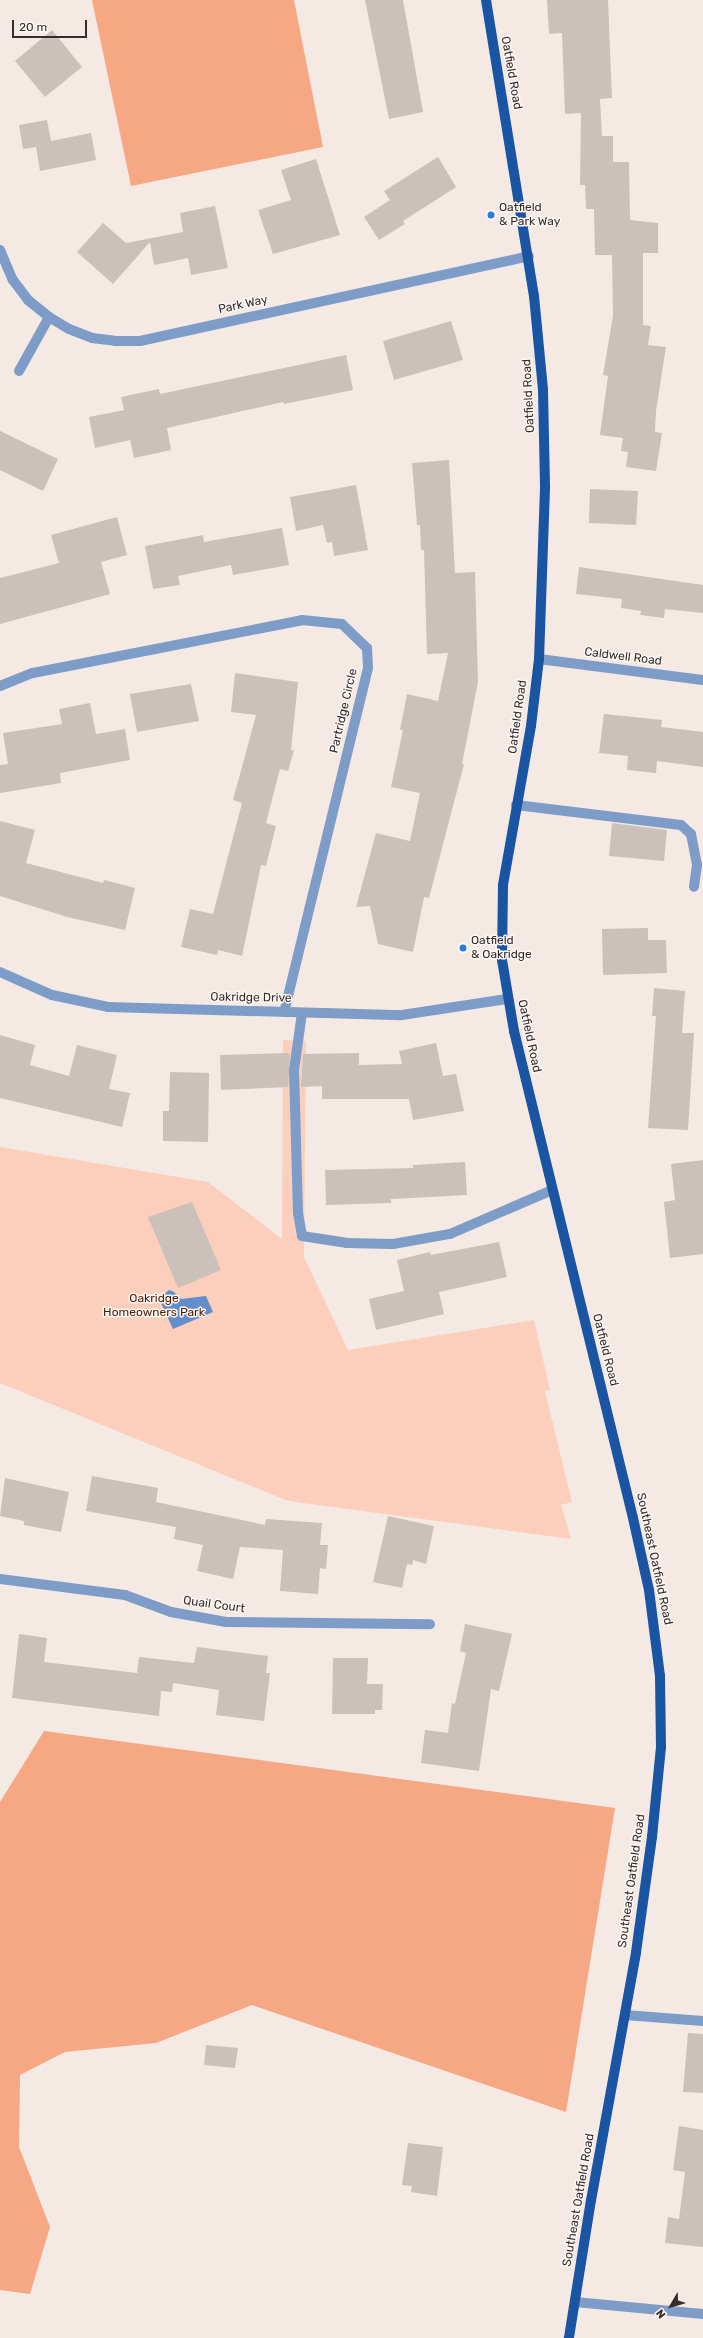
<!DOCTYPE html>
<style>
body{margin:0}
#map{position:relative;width:703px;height:2338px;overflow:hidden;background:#f5e9e4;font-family:Rubik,sans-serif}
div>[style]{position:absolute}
.green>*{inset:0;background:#fbcfbc}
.forest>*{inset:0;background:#f6a784}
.water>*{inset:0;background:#638ecc}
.building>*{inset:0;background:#ccc0bb}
.minor>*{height:10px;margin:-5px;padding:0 5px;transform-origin:5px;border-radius:5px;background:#7d9cc8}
.major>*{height:10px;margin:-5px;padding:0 5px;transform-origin:5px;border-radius:5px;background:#1955a3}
.dots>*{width:11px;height:11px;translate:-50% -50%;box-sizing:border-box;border:2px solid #fef7f4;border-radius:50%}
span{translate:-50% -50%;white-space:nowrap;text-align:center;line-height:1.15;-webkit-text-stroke:3px #fef7f4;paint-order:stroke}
.street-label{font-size:12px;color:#332e2c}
.poi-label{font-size:12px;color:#332e2c}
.left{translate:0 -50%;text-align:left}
.park-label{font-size:12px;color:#4b1c02}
.north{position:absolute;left:651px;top:2286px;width:40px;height:40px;-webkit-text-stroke:3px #fef7f4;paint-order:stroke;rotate:232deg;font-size:11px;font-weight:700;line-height:16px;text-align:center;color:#332e2c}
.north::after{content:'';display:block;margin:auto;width:14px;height:18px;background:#332e2c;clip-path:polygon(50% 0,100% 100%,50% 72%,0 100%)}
.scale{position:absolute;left:12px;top:20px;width:75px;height:18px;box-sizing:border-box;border:2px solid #332e2c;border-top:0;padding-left:5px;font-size:12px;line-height:14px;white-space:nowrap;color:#332e2c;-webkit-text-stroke:3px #fef7f4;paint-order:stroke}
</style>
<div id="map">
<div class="green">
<div style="clip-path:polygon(283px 1040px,306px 1041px,304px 1257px,348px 1350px,534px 1320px,550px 1390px,545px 1391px,572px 1502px,561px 1505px,571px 1539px,288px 1501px,0 1383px,0 1147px,208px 1182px,282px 1239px)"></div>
</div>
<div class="forest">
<div style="clip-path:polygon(92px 0,294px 0,323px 147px,131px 186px)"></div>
<div style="clip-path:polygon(44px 1731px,615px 1808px,566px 2112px,252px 2005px,156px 2043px,65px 2052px,20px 2075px,19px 2147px,50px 2227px,30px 2294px,0 2290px,0 1802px)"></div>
</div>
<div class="water">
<div style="clip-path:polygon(169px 1290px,174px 1292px,181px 1299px,206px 1296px,213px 1312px,173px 1329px,161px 1303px,162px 1296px)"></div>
</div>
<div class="building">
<div style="clip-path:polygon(365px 0,403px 0,423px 112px,389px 119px)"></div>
<div style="clip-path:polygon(547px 0,608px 0,612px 98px,600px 99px,602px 136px,613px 136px,613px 162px,629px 162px,630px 220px,658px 223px,658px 253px,643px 253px,643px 325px,651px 326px,648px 345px,666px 347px,656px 411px,655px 432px,662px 433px,656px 471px,626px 467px,628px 452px,621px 451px,623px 438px,600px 435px,608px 376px,603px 375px,613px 316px,612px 255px,595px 255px,594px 209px,586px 209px,585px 185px,580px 185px,581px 113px,565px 114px,562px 33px,549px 34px)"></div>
<div style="clip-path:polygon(52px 30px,82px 67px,45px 97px,15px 61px)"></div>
<div style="clip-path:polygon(47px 120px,51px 141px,91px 133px,96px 160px,40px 171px,36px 147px,23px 149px,19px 125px)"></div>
<div style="clip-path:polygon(438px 157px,456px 187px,403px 221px,405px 224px,379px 240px,364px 217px,390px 200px,384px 191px)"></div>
<div style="clip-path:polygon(316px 159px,340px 235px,273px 254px,258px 210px,291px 200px,281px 170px)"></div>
<div style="clip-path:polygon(215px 206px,228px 268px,191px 275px,188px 258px,154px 265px,150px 242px,113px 284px,77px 252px,103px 223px,126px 243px,183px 232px,180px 213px)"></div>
<div style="clip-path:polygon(451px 321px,463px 360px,394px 380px,383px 341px)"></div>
<div style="clip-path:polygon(346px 355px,353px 390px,284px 404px,283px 402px,167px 428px,171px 450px,134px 458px,130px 440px,95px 448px,89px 417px,124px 410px,121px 397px,159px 389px,160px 394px)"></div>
<div style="clip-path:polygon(0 431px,58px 459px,43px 491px,0 470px)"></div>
<div style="clip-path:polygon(449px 460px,455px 573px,475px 572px,478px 682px,462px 764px,464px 764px,429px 898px,424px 897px,413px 952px,378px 944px,370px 906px,356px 907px,376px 833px,410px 841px,420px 793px,391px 787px,403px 730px,400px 730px,407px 694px,438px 701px,448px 653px,427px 654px,424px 550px,421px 550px,420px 525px,417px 525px,412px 463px)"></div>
<div style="clip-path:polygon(356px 485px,368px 550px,334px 556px,332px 542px,327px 543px,323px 525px,296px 531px,290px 497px)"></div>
<div style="clip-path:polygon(590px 489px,638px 491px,636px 525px,589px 523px)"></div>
<div style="clip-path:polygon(117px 517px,127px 555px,101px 562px,110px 594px,0 624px,0 578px,59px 563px,51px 535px)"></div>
<div style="clip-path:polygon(282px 528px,289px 565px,233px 575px,231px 565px,178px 576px,180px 585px,153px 589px,145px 546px,203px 535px,204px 542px)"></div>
<div style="clip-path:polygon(579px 567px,703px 585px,703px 613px,665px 609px,664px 618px,640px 615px,641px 611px,621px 608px,622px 599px,576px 594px)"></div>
<div style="clip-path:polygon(235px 673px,298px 682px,291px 750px,294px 750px,288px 771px,280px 769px,266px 823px,276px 826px,266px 866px,261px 865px,242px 956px,218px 950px,217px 955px,181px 947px,190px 909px,213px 914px,242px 803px,233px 800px,256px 715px,231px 712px)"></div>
<div style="clip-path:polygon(191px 684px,199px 721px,137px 732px,130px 694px)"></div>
<div style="clip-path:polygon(90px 703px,96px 734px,125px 729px,130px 760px,60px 773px,61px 783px,0 793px,0 765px,8px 764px,3px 733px,62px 724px,59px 709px)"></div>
<div style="clip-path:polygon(604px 714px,662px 720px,661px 727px,703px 732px,703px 767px,657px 761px,656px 773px,627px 770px,628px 756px,599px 753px)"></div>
<div style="clip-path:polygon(0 821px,35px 830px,26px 863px,103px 883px,104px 880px,135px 888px,125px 930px,67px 917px,0 896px)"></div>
<div style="clip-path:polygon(612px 823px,667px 830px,664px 861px,609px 856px)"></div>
<div style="clip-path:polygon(648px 928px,648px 940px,666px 940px,667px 973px,603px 975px,602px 929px)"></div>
<div style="clip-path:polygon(654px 988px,685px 991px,682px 1033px,694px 1033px,688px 1130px,648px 1128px,656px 1016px,652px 1016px)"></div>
<div style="clip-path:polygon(0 1035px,35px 1045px,30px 1065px,69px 1076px,77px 1045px,117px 1055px,109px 1089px,130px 1093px,122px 1127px,0 1098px)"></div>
<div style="clip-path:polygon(436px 1043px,443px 1076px,456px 1074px,464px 1111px,413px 1120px,409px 1099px,322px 1099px,322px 1086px,301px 1087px,303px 1054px,359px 1053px,359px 1065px,402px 1064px,399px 1051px)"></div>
<div style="clip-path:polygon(287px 1053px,290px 1054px,288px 1087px,221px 1090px,220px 1055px)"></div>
<div style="clip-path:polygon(170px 1072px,209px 1073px,208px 1142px,163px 1141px,163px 1111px,169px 1111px)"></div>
<div style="clip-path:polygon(703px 1160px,703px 1254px,670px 1258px,664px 1202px,675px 1200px,671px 1164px)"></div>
<div style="clip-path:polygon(465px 1162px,467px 1195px,391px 1199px,391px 1203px,326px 1205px,325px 1170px,413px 1168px,413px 1165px)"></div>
<div style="clip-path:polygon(192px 1202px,221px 1270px,178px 1288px,148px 1217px)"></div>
<div style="clip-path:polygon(499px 1242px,507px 1277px,439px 1292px,444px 1314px,376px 1330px,369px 1299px,404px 1291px,397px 1260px,430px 1252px,431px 1255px)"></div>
<div style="clip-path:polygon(92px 1476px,158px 1488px,156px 1502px,265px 1525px,266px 1519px,322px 1523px,320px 1545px,328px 1545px,326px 1569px,320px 1568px,318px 1594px,280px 1591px,283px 1550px,240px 1547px,233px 1579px,197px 1571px,203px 1545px,174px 1539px,176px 1527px,86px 1511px)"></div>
<div style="clip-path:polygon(5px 1478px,69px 1492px,61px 1532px,24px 1525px,24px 1521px,0 1516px)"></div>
<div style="clip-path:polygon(388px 1516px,434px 1526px,426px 1564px,413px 1560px,412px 1565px,407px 1564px,402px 1588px,373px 1582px)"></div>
<div style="clip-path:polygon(465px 1624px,512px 1634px,499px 1691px,491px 1689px,479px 1771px,421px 1763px,425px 1730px,448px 1733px,452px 1703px,455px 1704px,466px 1653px,460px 1651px)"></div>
<div style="clip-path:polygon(19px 1634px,47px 1638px,44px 1662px,137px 1673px,139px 1657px,194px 1663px,197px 1647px,268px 1656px,266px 1673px,270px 1673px,264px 1721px,216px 1715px,219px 1690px,173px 1683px,172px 1692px,161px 1691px,159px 1716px,12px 1698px)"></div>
<div style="clip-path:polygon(333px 1658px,368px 1658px,367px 1684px,383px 1684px,382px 1710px,375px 1710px,375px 1714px,332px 1714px)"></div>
<div style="clip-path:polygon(688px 2033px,703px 2034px,703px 2093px,683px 2092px)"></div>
<div style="clip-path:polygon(206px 2045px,238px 2048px,235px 2068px,204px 2065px)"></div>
<div style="clip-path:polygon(679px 2126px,703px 2130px,703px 2247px,665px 2243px,668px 2217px,679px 2219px,685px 2172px,673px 2170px)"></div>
<div style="clip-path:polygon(408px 2143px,443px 2147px,437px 2196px,411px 2192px,412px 2186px,402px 2185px)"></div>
</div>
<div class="minor">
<div style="left:0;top:250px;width:33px;rotate:67deg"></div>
<div style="left:13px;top:280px;width:25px;rotate:53deg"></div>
<div style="left:28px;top:300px;width:27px;rotate:39deg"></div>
<div style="left:49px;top:317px;width:23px;rotate:31deg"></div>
<div style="left:69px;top:329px;width:25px;rotate:21deg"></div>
<div style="left:92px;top:338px;width:23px;rotate:7deg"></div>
<div style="left:115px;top:341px;width:25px"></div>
<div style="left:140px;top:341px;width:398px;rotate:-12.3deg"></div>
<div style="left:19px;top:371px;width:62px;rotate:-60.9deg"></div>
<div style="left:539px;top:659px;width:165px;rotate:7.3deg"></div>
<div style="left:0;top:686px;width:35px;rotate:-22deg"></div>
<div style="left:33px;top:673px;width:274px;rotate:-11.1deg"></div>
<div style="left:302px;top:620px;width:40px;rotate:5.7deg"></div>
<div style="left:342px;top:624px;width:35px;rotate:44deg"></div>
<div style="left:367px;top:648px;width:20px;rotate:87deg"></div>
<div style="left:368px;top:668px;width:354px;rotate:103.7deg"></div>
<div style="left:516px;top:805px;width:166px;rotate:6.9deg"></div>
<div style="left:681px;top:825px;width:13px;rotate:42deg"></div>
<div style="left:691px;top:834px;width:32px;rotate:79deg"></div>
<div style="left:697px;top:865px;width:22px;rotate:98deg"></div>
<div style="left:0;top:972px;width:57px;rotate:23.9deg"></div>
<div style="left:52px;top:995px;width:57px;rotate:12.1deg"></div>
<div style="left:108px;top:1007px;width:294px;rotate:1.6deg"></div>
<div style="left:402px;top:1015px;width:106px;rotate:-8.7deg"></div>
<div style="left:302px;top:1013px;width:58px;rotate:98deg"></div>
<div style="left:294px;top:1070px;width:143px;rotate:88.4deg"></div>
<div style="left:298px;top:1213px;width:23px;rotate:80deg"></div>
<div style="left:302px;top:1236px;width:46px;rotate:8.8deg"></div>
<div style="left:347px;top:1243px;width:46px;rotate:1.2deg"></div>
<div style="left:393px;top:1244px;width:58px;rotate:-10deg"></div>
<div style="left:450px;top:1234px;width:111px;rotate:-23.3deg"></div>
<div style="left:0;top:1579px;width:126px;rotate:7.3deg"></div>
<div style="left:125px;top:1595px;width:49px;rotate:20.3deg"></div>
<div style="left:171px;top:1612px;width:56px;rotate:10.3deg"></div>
<div style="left:226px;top:1622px;width:204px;rotate:0.6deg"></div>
<div style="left:625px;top:2015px;width:78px;rotate:4.4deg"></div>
<div style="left:575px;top:2302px;width:129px;rotate:5.4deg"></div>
</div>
<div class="major">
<div style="left:486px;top:0;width:300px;rotate:80.8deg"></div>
<div style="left:534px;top:296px;width:94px;rotate:84.5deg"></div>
<div style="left:543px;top:390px;width:98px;rotate:88.8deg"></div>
<div style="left:545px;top:488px;width:171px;rotate:92deg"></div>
<div style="left:539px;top:659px;width:67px;rotate:96.8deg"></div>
<div style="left:531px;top:726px;width:161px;rotate:100deg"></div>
<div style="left:503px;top:885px;width:75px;rotate:90.8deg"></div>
<div style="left:502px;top:960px;width:72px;rotate:80.4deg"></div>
<div style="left:514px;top:1031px;width:501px;rotate:76.27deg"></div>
<div style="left:633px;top:1518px;width:74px;rotate:77.5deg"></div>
<div style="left:649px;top:1590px;width:87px;rotate:82.7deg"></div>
<div style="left:660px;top:1676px;width:71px;rotate:89.2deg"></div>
<div style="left:661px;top:1747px;width:90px;rotate:95.7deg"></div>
<div style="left:652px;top:1837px;width:117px;rotate:97.9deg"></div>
<div style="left:636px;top:1953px;width:251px;rotate:100.3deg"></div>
<div style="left:591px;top:2200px;width:140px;rotate:99.1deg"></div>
</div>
<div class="dots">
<div style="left:491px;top:215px;background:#287ae5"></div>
<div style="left:463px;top:948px;background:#287ae5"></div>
</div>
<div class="street-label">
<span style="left:511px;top:73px;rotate:80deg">Oatfield Road</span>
<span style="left:243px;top:305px;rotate:-12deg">Park Way</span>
<span style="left:529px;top:396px;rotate:-93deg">Oatfield Road</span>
<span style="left:623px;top:657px;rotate:7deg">Caldwell Road</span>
<span style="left:344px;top:711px;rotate:-77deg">Partridge Circle</span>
<span style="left:518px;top:717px;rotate:-82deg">Oatfield Road</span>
<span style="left:251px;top:998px;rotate:1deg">Oakridge Drive</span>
<span style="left:529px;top:1036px;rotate:78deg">Oatfield Road</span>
<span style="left:605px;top:1350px;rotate:76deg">Oatfield Road</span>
<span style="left:654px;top:1559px;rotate:78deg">Southeast Oatfield Road</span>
<span style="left:214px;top:1605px;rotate:8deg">Quail Court</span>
<span style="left:632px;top:1881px;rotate:-82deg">Southeast Oatfield Road</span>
<span style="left:579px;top:2200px;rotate:-80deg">Southeast Oatfield Road</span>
</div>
<div class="poi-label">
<span class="left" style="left:499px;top:215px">Oatfield<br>&amp; Park Way</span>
<span class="left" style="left:471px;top:948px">Oatfield<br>&amp; Oakridge</span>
</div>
<div class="park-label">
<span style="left:154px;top:1306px">Oakridge<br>Homeowners Park</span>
</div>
<div class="north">N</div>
<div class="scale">20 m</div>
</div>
